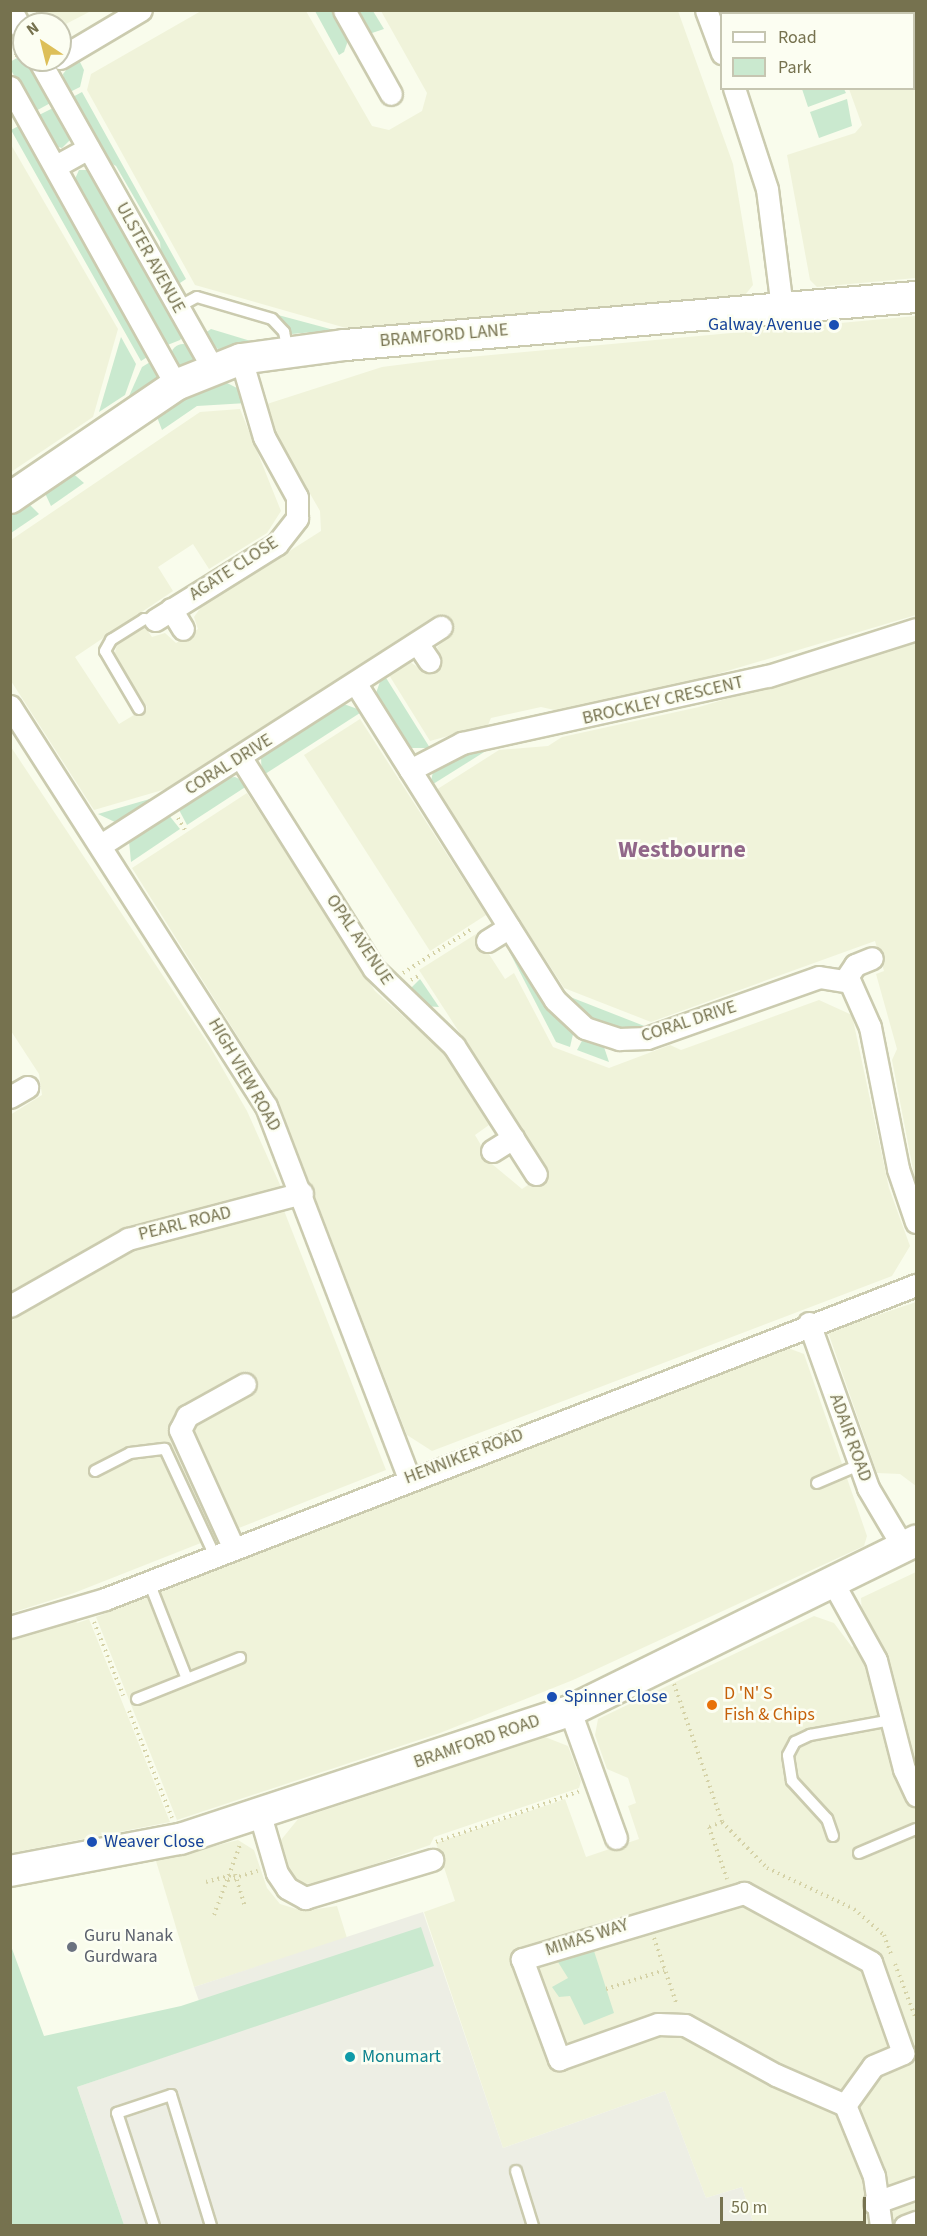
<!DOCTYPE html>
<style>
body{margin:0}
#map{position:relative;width:927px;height:2236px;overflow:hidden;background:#f9fcec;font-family:"Source Sans 3",sans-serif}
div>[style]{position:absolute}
.residential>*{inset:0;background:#f0f3da}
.industrial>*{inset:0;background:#edeee4}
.green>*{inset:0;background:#cae9cf}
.round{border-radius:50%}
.path>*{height:4px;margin-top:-2px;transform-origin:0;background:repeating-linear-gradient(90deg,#d5d2a7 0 1.5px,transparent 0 6px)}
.roads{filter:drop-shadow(2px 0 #cbcbaf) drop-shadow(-2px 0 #cbcbaf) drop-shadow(0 2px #cbcbaf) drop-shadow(0 -2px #cbcbaf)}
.lane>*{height:10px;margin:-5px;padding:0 5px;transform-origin:5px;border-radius:5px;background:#fff}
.street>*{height:21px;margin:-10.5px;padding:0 10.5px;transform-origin:10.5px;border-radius:10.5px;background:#fff}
.secondary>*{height:30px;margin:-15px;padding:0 15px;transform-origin:15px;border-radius:15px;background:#fff}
.dots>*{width:16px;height:16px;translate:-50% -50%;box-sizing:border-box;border:3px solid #fcfef2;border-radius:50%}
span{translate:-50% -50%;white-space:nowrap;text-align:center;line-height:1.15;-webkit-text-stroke:5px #fcfef2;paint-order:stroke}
.street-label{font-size:18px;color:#76724f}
.transit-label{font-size:18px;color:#164399}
.right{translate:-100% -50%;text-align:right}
.left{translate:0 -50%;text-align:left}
.food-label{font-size:18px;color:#c56008}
.worship-label{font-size:18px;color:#5b616d}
.culture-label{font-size:18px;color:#0d838f}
.district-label{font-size:24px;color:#916789;font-weight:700}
.frame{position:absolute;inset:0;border:12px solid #76724f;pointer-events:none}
.legend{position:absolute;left:720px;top:12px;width:195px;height:78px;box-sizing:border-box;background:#fcfef2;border:2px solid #c6c6b1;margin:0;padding:8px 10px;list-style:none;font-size:18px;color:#76724f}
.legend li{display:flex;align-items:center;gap:12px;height:30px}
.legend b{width:30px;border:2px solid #c6c6b1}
.north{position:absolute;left:12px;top:12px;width:60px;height:60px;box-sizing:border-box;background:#fcfef2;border:2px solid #c6c6b1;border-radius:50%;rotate:325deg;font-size:16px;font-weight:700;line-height:24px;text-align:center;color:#76724f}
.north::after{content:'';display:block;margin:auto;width:21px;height:27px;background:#ddbf59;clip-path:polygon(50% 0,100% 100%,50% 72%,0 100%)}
.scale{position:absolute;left:720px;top:2197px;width:146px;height:27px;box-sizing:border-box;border:3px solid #76724f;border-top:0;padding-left:8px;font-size:18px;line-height:21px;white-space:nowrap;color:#76724f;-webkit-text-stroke:4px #fcfef2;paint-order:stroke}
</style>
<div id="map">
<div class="residential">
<div style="clip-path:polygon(39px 11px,91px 11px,64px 25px,44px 18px)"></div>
<div style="clip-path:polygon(201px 11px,306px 11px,372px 126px,389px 130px,422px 111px,427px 93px,381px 11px,678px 11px,733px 164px,753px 285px,745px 295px,353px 330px,195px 285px,87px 90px,91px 74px)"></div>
<div style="clip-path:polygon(736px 11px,916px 11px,916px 278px,817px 287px,810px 280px,787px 155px,855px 133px,862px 125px,849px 89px,914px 88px,914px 14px)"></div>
<div style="clip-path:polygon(10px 143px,118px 329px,93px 417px,11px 472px)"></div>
<div style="clip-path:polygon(916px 316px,916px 615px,697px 680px,559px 711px,541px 707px,491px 718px,488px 725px,430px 741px,389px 675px,410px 662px,424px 671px,441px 661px,437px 647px,450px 636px,436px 615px,166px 789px,94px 810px,11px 681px,11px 540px,200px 412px,240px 409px,281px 511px,267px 533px,209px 569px,193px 544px,158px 567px,173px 591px,75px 657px,119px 724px,147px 707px,114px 657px,117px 644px,145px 627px,152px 637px,165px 633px,176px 643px,198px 629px,194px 617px,201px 607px,321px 531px,320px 511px,278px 438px,267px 404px,382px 367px,437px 360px)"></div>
<div style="clip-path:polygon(916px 643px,916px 1185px,892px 1060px,897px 1049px,876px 974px,884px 971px,875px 941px,651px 1022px,564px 988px,436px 790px,499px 750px,548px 746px,562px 737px,699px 707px)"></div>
<div style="clip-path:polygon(360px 719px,486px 915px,430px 951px,304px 755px)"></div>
<div style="clip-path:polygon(11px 747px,209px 1045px,247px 1111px,281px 1187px,125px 1229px,11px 1293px,10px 1115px,42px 1095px,39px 1074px,11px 1031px)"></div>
<div style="clip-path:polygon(247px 793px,375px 991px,443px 1052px,489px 1125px,475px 1135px,492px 1164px,522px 1189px,549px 1171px,419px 970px,476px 934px,505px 979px,514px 973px,553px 1047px,609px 1068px,670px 1045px,681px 1050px,819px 1000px,852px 1015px,889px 1188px,910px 1246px,892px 1276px,432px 1451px,407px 1435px,277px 1099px,132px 868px)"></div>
<div style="clip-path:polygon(283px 1208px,386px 1470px,74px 1593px,11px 1613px,10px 1322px,113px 1257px)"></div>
<div style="clip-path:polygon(916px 1302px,916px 1486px,900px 1474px,877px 1473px,828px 1332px)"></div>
<div style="clip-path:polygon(788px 1348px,804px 1354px,867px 1536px,864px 1546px,573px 1680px,440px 1733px,177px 1820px,96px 1617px)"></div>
<div style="clip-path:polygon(916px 1572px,916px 2225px,754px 2225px,742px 2187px,706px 2198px,665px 2091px,503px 2148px,424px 1912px,455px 1901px,436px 1843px,565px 1799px,586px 1857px,639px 1839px,628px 1806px,636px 1803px,628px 1778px,607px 1769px,595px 1735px,598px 1719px,814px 1616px,834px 1623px,852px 1647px,875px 1634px,862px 1614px,861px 1598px)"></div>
<div style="clip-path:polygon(72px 1617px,77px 1623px,89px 1619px,170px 1822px,11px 1853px,11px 1636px)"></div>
<div style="clip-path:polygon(545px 1737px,568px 1746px,581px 1781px,579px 1788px,434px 1837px,430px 1845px,320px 1883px,305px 1884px,291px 1875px,281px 1840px,298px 1819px)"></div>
<div style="clip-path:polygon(238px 1840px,254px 1850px,267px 1888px,280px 1904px,303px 1911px,337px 1906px,347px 1938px,194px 1987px,156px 1861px)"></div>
</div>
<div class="industrial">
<div style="clip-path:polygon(423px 1912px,503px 2148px,665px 2091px,706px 2198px,742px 2187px,754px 2225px,124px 2225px,77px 2087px,213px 2040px,194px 1987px)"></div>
</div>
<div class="green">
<div style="clip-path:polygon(315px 11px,337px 11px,350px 35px,344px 52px,339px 55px)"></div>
<div style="clip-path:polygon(350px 11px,373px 11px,384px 29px,369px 34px)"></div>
<div style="clip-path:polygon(24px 54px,54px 101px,34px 112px,11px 70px,10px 62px)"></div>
<div style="clip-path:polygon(77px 56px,84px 70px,80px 87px,66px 94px,63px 74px)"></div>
<div style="clip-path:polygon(802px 89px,844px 89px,846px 93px,808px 107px)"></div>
<div style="clip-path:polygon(82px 92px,186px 279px,180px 283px,162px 264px,160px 242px,116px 166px,101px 158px,69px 99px)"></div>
<div style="clip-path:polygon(847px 99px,852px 126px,819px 138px,810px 112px)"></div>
<div style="clip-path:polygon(57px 106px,72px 138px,62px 148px,54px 146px,37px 116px)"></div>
<div style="clip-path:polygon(24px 123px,52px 173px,54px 192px,121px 310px,135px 322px,152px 354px,141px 361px,11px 130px)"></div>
<div style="clip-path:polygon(79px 170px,91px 170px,185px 334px,180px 340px,165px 346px,74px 181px)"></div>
<div style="clip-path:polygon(278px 315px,334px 330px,292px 334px)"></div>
<div style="clip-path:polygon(211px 329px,254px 342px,219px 350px,202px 335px)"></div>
<div style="clip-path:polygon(121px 337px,136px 364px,125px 395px,99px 412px)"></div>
<div class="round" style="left:171px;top:344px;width:24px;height:24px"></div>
<div style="clip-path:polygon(155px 359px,159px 372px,154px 385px,125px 405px,142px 367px)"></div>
<div style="clip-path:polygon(223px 381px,239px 389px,247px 403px,197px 406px,162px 430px,155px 412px,175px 398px)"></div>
<div style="clip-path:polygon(69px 470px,84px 483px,51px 506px,43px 489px)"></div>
<div style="clip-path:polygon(26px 501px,39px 514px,11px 533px,10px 511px)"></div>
<div style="clip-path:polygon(383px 673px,430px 748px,408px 748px,375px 696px)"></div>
<div style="clip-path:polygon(341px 703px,363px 711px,262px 776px,261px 758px,272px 746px)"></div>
<div style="clip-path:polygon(483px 746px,489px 749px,430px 786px,435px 762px)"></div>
<div style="clip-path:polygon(235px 777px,250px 784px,187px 825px,178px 808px,224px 778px)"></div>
<div style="clip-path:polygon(160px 796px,117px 823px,98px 814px)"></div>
<div style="clip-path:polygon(168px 814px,180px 829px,131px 862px,129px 841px)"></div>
<div style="clip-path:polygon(514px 948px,574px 1030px,570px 1047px,556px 1042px,509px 951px)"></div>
<div style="clip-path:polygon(420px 979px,439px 1007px,423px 1006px,407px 992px)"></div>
<div style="clip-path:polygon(560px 993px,652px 1029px,631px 1032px,591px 1021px)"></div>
<div style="clip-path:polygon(584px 1037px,603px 1044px,609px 1062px,577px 1050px)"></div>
<div style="clip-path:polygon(421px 1927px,434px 1966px,77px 2087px,124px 2225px,11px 2225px,11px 1946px,44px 2036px,181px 2006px)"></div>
<div style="clip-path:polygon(594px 1951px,614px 2013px,584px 2025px,570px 1996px,559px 1997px,552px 1987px,568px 1978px,558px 1962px)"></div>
</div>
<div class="path">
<div style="left:37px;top:10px;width:20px;rotate:45deg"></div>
<div style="left:60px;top:32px;width:8px"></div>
<div style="left:10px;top:59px;width:12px;rotate:-31deg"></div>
<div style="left:178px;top:818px;width:14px;rotate:60deg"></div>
<div style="left:403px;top:973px;width:80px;rotate:-32.7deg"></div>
<div style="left:411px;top:980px;width:11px;rotate:-27deg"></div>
<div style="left:94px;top:1622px;width:79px;rotate:68.3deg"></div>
<div style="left:674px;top:1684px;width:146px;rotate:70.8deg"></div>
<div style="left:722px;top:1822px;width:64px;rotate:45.6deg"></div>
<div style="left:767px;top:1868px;width:96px;rotate:25.2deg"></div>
<div style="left:854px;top:1909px;width:40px;rotate:41deg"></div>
<div style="left:884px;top:1935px;width:20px;rotate:70deg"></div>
<div style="left:129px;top:1711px;width:115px;rotate:68.1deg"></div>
<div style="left:722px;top:1822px;width:14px;rotate:159deg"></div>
<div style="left:709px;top:1827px;width:55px;rotate:70.9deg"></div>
<div style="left:436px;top:1842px;width:153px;rotate:-19.5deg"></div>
<div style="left:228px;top:1880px;width:31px;rotate:-17deg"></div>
<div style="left:206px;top:1882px;width:30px;rotate:-15deg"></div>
<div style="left:235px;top:1874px;width:34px;rotate:73deg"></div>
<div style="left:214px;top:1915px;width:75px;rotate:-69.6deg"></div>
<div style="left:654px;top:1938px;width:71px;rotate:71.1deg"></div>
<div style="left:895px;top:1964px;width:59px;rotate:69.1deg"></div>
<div style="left:606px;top:1989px;width:61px;rotate:-18.1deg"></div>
</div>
<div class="roads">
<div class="lane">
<div style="left:178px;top:307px;width:21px;rotate:-28deg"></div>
<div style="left:197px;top:297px;width:78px;rotate:16.3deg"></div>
<div style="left:272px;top:319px;width:18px;rotate:47deg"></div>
<div style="left:284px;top:332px;width:19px;rotate:78deg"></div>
<div style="left:139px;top:709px;width:67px;rotate:-120.4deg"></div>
<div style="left:105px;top:651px;width:13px;rotate:-61deg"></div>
<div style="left:111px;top:640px;width:39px;rotate:-32deg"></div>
<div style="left:144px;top:619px;width:11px;rotate:5deg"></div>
<div style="left:95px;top:1471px;width:39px;rotate:-27deg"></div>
<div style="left:130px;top:1453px;width:35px;rotate:-7deg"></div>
<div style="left:165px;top:1449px;width:118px;rotate:65deg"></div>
<div style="left:817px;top:1483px;width:46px;rotate:-23.2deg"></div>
<div style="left:149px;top:1582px;width:104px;rotate:68.6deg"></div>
<div style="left:137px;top:1699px;width:111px;rotate:-21.7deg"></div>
<div style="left:833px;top:1836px;width:18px;rotate:-109deg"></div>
<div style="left:827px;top:1819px;width:52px;rotate:-132.6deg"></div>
<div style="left:792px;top:1781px;width:26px;rotate:-99deg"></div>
<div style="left:788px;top:1755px;width:15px;rotate:-62deg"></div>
<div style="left:795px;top:1742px;width:17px;rotate:-25deg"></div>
<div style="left:810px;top:1735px;width:82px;rotate:-10.5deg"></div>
<div style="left:859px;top:1853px;width:62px;rotate:-22.8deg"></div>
<div style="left:516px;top:2171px;width:58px;rotate:72.8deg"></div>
<div style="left:154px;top:2226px;width:119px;rotate:-108.1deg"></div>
<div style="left:117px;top:2113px;width:57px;rotate:-18.4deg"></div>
<div style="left:171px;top:2095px;width:137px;rotate:73deg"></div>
</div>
<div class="street">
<div style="left:11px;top:10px;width:26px;rotate:61deg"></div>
<div style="left:344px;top:10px;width:96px;rotate:60.8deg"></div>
<div style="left:706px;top:10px;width:46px;rotate:69.6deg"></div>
<div style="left:60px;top:58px;width:94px;rotate:-30.7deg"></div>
<div style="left:39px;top:60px;width:352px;rotate:60.6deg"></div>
<div style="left:10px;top:87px;width:341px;rotate:60.9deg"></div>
<div style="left:734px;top:88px;width:106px;rotate:71.9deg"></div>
<div style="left:767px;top:189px;width:120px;rotate:82.8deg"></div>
<div style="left:56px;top:166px;width:37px;rotate:-29deg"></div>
<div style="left:171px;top:609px;width:23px;rotate:59deg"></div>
<div style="left:155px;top:620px;width:144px;rotate:-31.9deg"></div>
<div style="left:277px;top:544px;width:33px;rotate:-52deg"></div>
<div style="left:297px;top:518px;width:21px;rotate:-90deg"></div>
<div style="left:297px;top:497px;width:68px;rotate:-118.8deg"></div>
<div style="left:264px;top:437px;width:81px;rotate:-106.4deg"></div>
<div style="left:417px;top:643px;width:22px;rotate:56deg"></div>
<div style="left:356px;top:684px;width:373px;rotate:57.8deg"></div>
<div style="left:555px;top:1000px;width:41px;rotate:43deg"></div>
<div style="left:585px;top:1028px;width:36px;rotate:18deg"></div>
<div style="left:619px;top:1039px;width:28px;rotate:-2deg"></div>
<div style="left:647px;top:1038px;width:182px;rotate:-19.5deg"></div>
<div style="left:819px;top:977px;width:31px;rotate:9deg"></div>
<div style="left:850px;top:982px;width:49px;rotate:66deg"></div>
<div style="left:870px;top:1027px;width:145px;rotate:78.8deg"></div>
<div style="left:898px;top:1169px;width:56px;rotate:71.2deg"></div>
<div style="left:10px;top:706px;width:475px;rotate:57.4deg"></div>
<div style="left:266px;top:1106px;width:399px;rotate:69deg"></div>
<div style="left:241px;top:758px;width:249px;rotate:57.8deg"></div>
<div style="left:374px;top:969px;width:111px;rotate:43.9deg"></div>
<div style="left:454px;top:1046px;width:152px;rotate:57.4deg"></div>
<div style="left:410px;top:770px;width:59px;rotate:-27.4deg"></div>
<div style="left:462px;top:743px;width:313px;rotate:-12.4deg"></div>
<div style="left:768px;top:676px;width:155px;rotate:-17.6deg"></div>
<div style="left:101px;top:845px;width:404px;rotate:-32.7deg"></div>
<div style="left:487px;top:941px;width:26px;rotate:-32deg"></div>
<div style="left:845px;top:980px;width:18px;rotate:-56deg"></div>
<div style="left:855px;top:965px;width:18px;rotate:-22deg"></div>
<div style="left:10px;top:1097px;width:20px;rotate:-30deg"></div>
<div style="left:492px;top:1151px;width:25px;rotate:-32deg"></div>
<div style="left:10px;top:1306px;width:136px;rotate:-29.6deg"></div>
<div style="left:128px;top:1239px;width:180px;rotate:-14.8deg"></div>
<div style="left:809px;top:1323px;width:175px;rotate:70.3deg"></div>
<div style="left:868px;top:1488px;width:69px;rotate:59.3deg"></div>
<div style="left:234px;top:1549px;width:131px;rotate:-114.4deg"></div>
<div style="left:180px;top:1430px;width:16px;rotate:-63deg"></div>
<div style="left:187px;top:1416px;width:66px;rotate:-28.9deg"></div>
<div style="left:832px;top:1581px;width:90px;rotate:60.9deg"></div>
<div style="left:876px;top:1660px;width:113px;rotate:75.6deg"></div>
<div style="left:904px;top:1769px;width:29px;rotate:65deg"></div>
<div style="left:10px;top:1627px;width:99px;rotate:-16.4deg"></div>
<div style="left:105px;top:1599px;width:870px;rotate:-21.17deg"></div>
<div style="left:570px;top:1711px;width:135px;rotate:70.1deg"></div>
<div style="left:260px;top:1815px;width:60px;rotate:73.7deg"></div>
<div style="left:277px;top:1873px;width:18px;rotate:56deg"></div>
<div style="left:287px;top:1888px;width:21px;rotate:29deg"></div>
<div style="left:305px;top:1898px;width:133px;rotate:-16.7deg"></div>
<div style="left:845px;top:2105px;width:48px;rotate:-54.3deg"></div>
<div style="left:873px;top:2066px;width:33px;rotate:-23deg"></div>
<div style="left:903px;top:2053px;width:96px;rotate:-109.4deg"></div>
<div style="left:871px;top:1962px;width:145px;rotate:-151.5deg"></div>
<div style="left:744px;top:1893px;width:232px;rotate:163.4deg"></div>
<div style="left:522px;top:1959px;width:107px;rotate:69.7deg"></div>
<div style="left:559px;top:2059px;width:105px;rotate:-19.5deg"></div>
<div style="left:658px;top:2024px;width:27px;rotate:2deg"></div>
<div style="left:685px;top:2025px;width:104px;rotate:28.8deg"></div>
<div style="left:776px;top:2075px;width:75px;rotate:23.5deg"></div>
<div style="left:845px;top:2105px;width:77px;rotate:67.8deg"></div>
<div style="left:874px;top:2176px;width:50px;rotate:82deg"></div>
<div style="left:874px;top:2203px;width:45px;rotate:-19.7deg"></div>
<div style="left:905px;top:2226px;width:12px;rotate:-20deg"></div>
</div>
<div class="secondary">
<div style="left:10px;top:498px;width:201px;rotate:-34.2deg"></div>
<div style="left:176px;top:385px;width:70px;rotate:-21.8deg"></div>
<div style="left:241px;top:359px;width:105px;rotate:-7.7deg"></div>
<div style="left:345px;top:345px;width:573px;rotate:-4.81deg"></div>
<div style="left:10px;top:1871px;width:173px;rotate:-10.7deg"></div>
<div style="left:180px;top:1839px;width:410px;rotate:-18.2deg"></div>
<div style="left:570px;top:1711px;width:386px;rotate:-26.2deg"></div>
</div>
</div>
<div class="dots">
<div style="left:834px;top:325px;background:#1a4fb4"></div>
<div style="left:552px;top:1697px;background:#1a4fb4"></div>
<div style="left:712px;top:1705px;background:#e8710a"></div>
<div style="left:92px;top:1842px;background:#1a4fb4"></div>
<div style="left:72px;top:1947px;background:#6b7280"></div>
<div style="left:350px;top:2057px;background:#0f9aa8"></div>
</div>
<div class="street-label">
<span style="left:150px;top:258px;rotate:61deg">ULSTER AVENUE</span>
<span style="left:444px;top:336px;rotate:-5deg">BRAMFORD LANE</span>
<span style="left:234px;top:569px;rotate:-33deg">AGATE CLOSE</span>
<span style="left:663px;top:701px;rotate:-13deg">BROCKLEY CRESCENT</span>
<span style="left:229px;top:765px;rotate:-32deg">CORAL DRIVE</span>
<span style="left:359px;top:940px;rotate:56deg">OPAL AVENUE</span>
<span style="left:689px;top:1022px;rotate:-18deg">CORAL DRIVE</span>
<span style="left:244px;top:1075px;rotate:60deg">HIGH VIEW ROAD</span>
<span style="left:185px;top:1224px;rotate:-14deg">PEARL ROAD</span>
<span style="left:850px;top:1438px;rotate:70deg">ADAIR ROAD</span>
<span style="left:464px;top:1457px;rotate:-21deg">HENNIKER ROAD</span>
<span style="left:477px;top:1742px;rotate:-19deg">BRAMFORD ROAD</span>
<span style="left:587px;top:1938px;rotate:-18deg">MIMAS WAY</span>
</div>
<div class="transit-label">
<span class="right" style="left:822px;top:325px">Galway Avenue</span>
<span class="left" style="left:564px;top:1697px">Spinner Close</span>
<span class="left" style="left:104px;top:1842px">Weaver Close</span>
</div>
<div class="food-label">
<span class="left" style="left:724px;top:1705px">D 'N' S<br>Fish &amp; Chips</span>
</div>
<div class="worship-label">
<span class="left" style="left:84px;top:1947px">Guru Nanak<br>Gurdwara</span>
</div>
<div class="culture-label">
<span class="left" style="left:362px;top:2057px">Monumart</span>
</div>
<div class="district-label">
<span style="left:682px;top:850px">Westbourne</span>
</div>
<div class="frame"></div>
<ul class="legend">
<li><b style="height:8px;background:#fff"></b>Road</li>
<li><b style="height:16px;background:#cae9cf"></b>Park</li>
</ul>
<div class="north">N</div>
<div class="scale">50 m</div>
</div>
